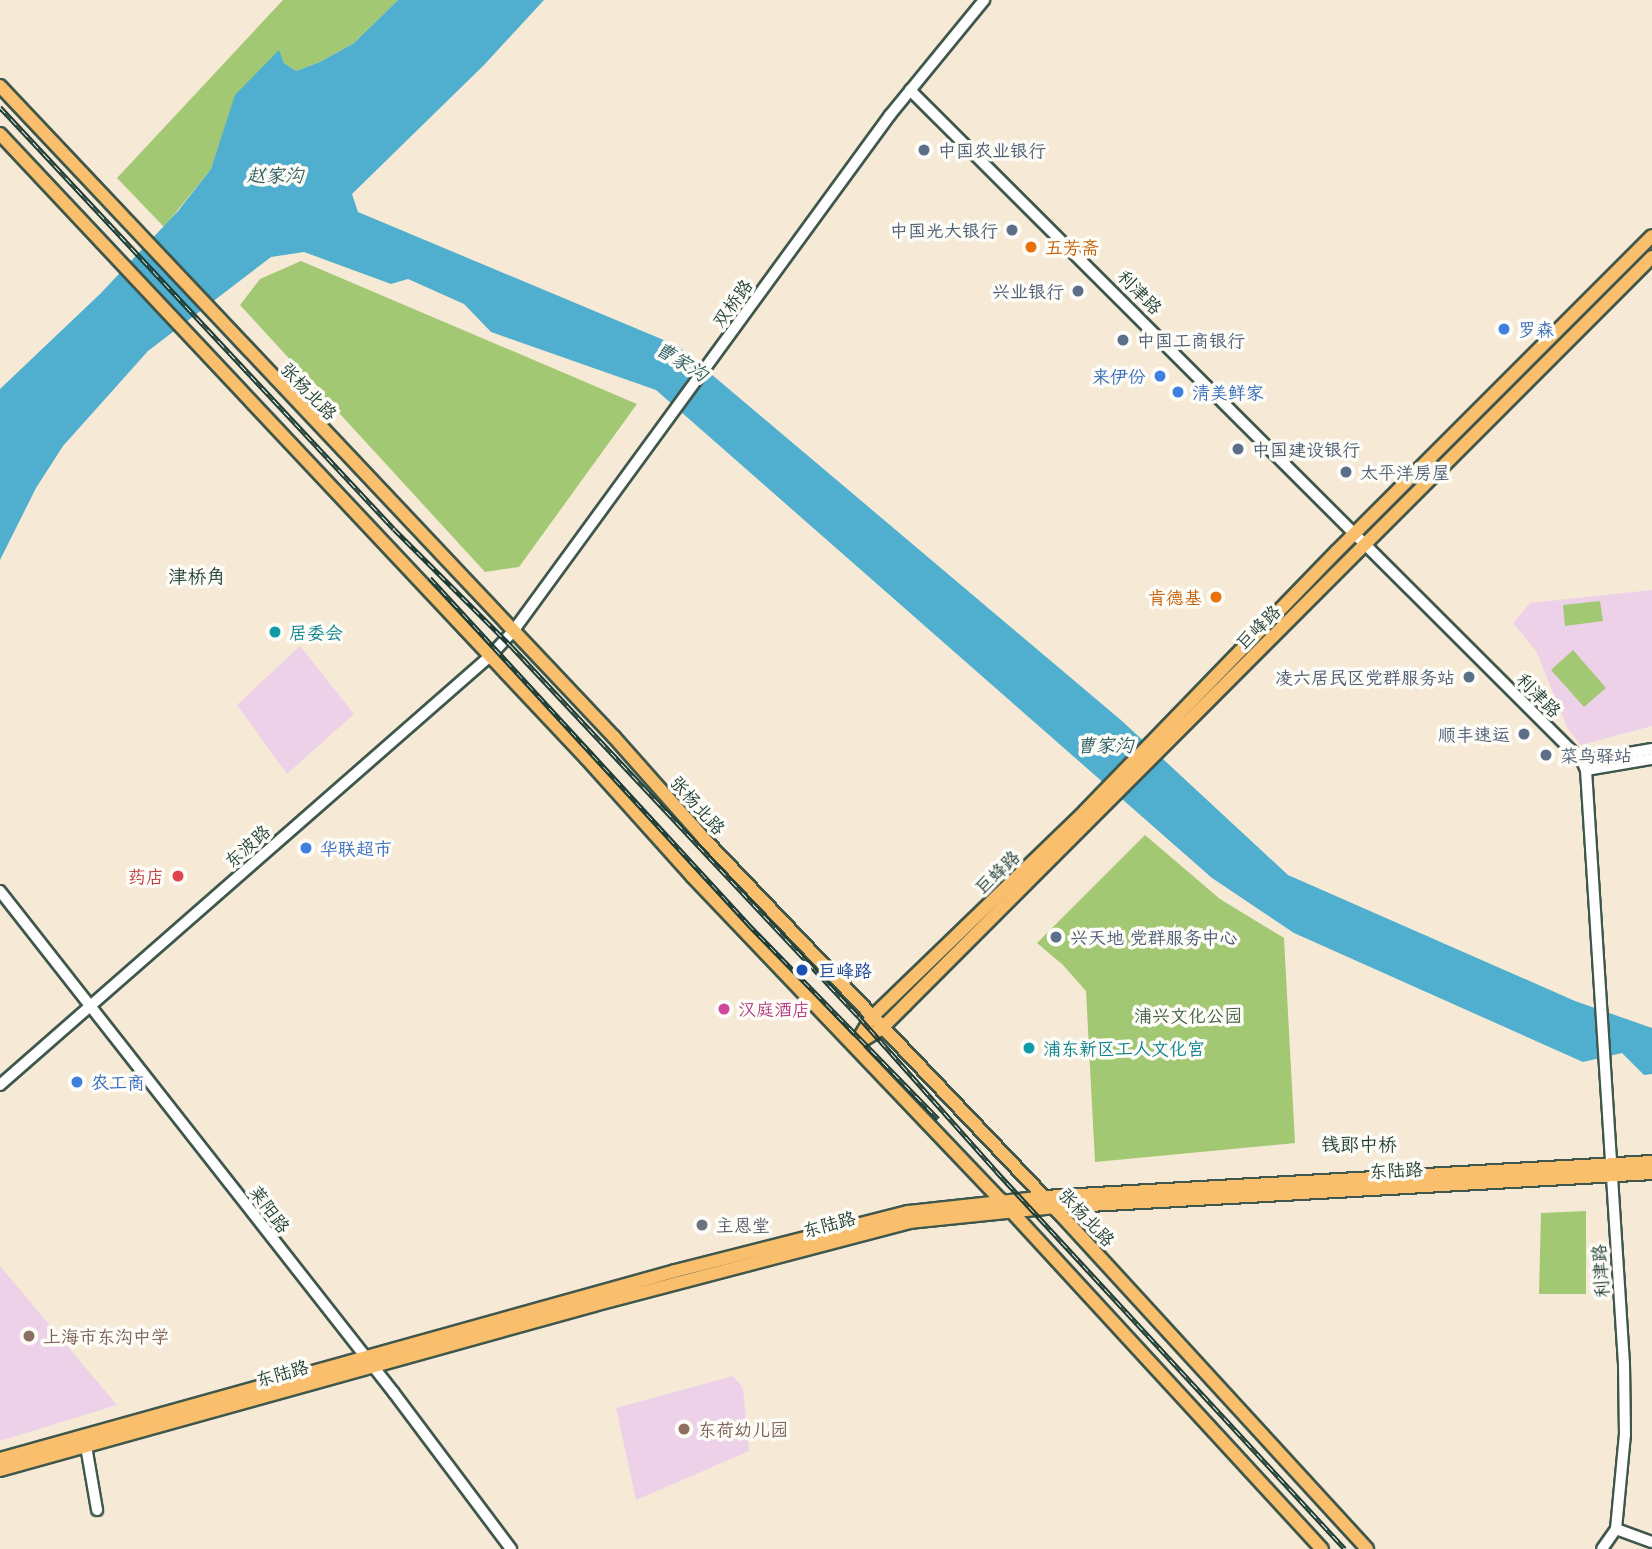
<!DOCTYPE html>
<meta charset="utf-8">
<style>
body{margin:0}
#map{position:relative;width:1652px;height:1549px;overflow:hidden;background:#f6ead6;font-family:"Playpen Sans","LXGW WenKai TC",sans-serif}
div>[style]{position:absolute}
.built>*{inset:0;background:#edd1e9}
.green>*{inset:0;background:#a3c873}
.water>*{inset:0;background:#50afcf}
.roads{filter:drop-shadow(2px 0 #3f574c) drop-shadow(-2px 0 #3f574c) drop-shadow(0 2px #3f574c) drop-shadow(0 -2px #3f574c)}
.minor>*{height:10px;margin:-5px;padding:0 5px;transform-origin:5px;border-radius:5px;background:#fff}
.major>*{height:12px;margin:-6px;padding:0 6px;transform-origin:6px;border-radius:6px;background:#f9bf6d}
.rail>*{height:5px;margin-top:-2.5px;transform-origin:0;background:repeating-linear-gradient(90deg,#fdfcf7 0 8px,#1f3d34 0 16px);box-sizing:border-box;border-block:2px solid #1f3d34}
.dots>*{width:19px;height:19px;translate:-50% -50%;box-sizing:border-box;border:4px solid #fdfcf7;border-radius:50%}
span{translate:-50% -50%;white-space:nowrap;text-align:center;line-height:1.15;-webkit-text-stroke:7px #fdfcf7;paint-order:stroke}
.service-label{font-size:18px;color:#4e5e75}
.left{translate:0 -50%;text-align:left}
.right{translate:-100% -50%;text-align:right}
.food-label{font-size:18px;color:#c56008}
.street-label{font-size:18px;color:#1f3d34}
.shop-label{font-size:18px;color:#366cbe}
.culture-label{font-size:18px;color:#0d838f}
.health-label{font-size:18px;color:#be3a42}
.transit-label{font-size:18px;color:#164399}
.hotel-label{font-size:18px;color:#b23c85}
.park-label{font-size:18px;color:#406044}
.worship-label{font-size:18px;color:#5b616d}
.education-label{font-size:18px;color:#785e54}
.water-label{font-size:19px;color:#2e5f62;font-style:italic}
.neighbourhood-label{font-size:19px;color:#1f3d34}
</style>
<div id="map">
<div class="built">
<div style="clip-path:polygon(1652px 590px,1652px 726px,1581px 745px,1568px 729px,1536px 651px,1513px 623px,1530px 603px)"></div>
<div style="clip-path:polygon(300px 646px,354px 714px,287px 774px,237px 705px)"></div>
<div style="clip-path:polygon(0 1266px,117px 1405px,0 1441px)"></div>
<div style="clip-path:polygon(733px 1376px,743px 1388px,749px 1451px,636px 1500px,616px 1408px)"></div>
</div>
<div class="green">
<div style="clip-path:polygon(283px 0,398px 0,354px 43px,320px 62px,296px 71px,284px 63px,279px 51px,238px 93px,211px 169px,164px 227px,117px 178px)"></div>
<div style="clip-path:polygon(301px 261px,637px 404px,519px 567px,485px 572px,240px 305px,260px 279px)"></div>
<div style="clip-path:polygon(1600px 601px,1603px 621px,1565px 626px,1563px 605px)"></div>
<div style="clip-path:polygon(1573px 650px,1606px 688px,1584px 707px,1551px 670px)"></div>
<div style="clip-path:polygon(1145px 835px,1220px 899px,1284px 938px,1295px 1143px,1095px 1162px,1086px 991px,1063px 965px,1037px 943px)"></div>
<div style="clip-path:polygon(1586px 1211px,1586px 1294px,1539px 1294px,1541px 1213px)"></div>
</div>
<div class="water">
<div style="clip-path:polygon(398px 0,544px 0,484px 65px,352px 194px,358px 212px,678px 346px,1122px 721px,1288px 875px,1575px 1001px,1652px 1028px,1652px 1074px,1644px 1075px,1622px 1053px,1583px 1062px,1294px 933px,1212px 878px,656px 390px,491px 332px,464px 304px,408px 279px,391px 284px,304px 252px,271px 257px,148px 351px,63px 446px,36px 488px,0 560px,0 389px,101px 293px,178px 211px,211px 169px,235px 95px,279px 50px,284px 63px,296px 71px,320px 62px,354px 43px)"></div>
</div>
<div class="roads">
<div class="minor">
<div style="left:910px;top:90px;width:950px;rotate:44.96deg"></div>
<div style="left:1582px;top:761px;width:10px;rotate:66deg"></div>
<div style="left:1586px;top:770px;width:595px;rotate:86.34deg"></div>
<div style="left:1624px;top:1364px;width:70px;rotate:89.2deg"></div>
<div style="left:1625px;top:1434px;width:95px;rotate:95.4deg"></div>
<div style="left:1616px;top:1529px;width:24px;rotate:125deg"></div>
<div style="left:1582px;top:761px;width:71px;rotate:-9.7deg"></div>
<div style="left:1586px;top:770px;width:67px;rotate:-9.5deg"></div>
<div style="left:0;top:891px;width:638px;rotate:51.87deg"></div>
<div style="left:394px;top:1393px;width:195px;rotate:53.1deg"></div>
<div style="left:0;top:1085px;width:651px;rotate:-41.2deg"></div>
<div style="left:490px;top:656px;width:35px;rotate:-47deg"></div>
<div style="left:514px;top:630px;width:638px;rotate:-53.87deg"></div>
<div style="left:890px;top:115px;width:149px;rotate:-50.7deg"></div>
<div style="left:86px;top:1446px;width:65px;rotate:80.2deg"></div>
<div style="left:1616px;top:1529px;width:38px;rotate:20deg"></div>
</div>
<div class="major">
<div style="left:0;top:86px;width:895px;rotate:46.68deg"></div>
<div style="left:614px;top:737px;width:137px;rotate:48.5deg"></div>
<div style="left:705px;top:840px;width:520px;rotate:46.48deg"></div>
<div style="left:1063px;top:1217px;width:450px;rotate:47.5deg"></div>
<div style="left:0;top:134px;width:857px;rotate:46.8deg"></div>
<div style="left:587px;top:759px;width:157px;rotate:48.1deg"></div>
<div style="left:692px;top:876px;width:448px;rotate:46.4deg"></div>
<div style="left:1001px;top:1200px;width:474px;rotate:47.4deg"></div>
<div style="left:860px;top:1042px;width:26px;rotate:-32deg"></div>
<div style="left:882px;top:1028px;width:33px;rotate:-45deg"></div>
<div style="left:905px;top:1005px;width:1057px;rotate:-45.04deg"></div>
<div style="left:855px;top:1045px;width:33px;rotate:-59deg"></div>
<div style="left:872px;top:1017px;width:296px;rotate:-44deg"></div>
<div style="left:1085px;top:811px;width:362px;rotate:-45.9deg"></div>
<div style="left:1337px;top:551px;width:445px;rotate:-45deg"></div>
<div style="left:0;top:1459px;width:701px;rotate:-15.56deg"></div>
<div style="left:675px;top:1271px;width:240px;rotate:-14.2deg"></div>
<div style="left:908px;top:1212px;width:138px;rotate:-6.2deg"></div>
<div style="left:1045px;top:1197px;width:608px;rotate:-3.3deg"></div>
<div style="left:0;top:1470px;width:616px;rotate:-15.52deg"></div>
<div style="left:594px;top:1305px;width:327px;rotate:-14.7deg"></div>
<div style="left:910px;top:1222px;width:145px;rotate:-5.9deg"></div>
<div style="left:1054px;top:1207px;width:599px;rotate:-3.25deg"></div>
</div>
</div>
<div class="rail">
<div style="left:0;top:107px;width:577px;rotate:46.97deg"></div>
<div style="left:394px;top:529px;width:167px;rotate:45deg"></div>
<div style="left:512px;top:647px;width:507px;rotate:46.84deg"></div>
<div style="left:859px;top:1017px;width:206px;rotate:48.3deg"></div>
<div style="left:996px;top:1171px;width:514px;rotate:47.28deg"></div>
<div style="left:430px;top:578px;width:470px;rotate:47.4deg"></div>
<div style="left:748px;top:924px;width:272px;rotate:45.7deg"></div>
</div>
<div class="dots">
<div style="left:924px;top:150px;background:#5c6f8a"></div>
<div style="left:1012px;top:230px;background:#5c6f8a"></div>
<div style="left:1031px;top:247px;background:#e8710a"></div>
<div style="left:1078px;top:291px;background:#5c6f8a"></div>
<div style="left:1504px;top:329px;background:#3f7fe0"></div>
<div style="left:1123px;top:340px;background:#5c6f8a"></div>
<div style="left:1160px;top:376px;background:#3f7fe0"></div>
<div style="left:1178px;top:392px;background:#3f7fe0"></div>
<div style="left:1238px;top:449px;background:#5c6f8a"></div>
<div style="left:1346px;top:472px;background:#5c6f8a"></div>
<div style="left:1216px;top:597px;background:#e8710a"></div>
<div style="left:275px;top:632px;background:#0f9aa8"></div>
<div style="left:1469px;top:677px;background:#5c6f8a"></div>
<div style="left:1524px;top:734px;background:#5c6f8a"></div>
<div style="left:1546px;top:755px;background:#5c6f8a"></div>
<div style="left:306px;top:848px;background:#3f7fe0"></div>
<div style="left:178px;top:876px;background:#e0444e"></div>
<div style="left:1056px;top:937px;background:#5c6f8a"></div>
<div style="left:802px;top:970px;background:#1a4fb4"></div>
<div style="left:724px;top:1009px;background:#d1479c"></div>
<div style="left:1029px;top:1048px;background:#0f9aa8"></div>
<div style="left:77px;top:1082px;background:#3f7fe0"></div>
<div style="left:702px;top:1225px;background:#6b7280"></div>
<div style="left:29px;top:1336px;background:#8d6e63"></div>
<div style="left:684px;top:1429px;background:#8d6e63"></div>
</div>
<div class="service-label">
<span class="left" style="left:938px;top:150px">中国农业银行</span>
<span class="right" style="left:998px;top:230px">中国光大银行</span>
<span class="right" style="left:1064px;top:291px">兴业银行</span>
<span class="left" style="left:1137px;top:340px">中国工商银行</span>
<span class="left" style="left:1252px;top:449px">中国建设银行</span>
<span class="left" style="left:1360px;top:472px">太平洋房屋</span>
<span class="right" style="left:1455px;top:677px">凌六居民区党群服务站</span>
<span class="right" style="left:1510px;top:734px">顺丰速运</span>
<span class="left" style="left:1560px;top:755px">菜鸟驿站</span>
<span class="left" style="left:1070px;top:937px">兴天地 党群服务中心</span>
</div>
<div class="food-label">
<span class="left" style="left:1045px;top:247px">五芳斋</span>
<span class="right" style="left:1202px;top:597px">肯德基</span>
</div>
<div class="street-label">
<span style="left:1140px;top:292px;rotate:45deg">利津路</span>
<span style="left:732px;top:303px;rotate:-54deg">双桥路</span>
<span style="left:309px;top:391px;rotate:46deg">张杨北路</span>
<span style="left:1258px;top:627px;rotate:-45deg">巨峰路</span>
<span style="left:1539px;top:695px;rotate:45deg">利津路</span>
<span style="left:698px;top:805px;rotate:48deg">张杨北路</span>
<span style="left:247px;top:846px;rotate:-42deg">东波路</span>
<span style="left:997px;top:872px;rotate:-44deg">巨蜂路</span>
<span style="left:1396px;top:1170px;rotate:-3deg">东陆路</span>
<span style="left:270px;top:1209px;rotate:53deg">莱阳路</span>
<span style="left:1087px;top:1217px;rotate:47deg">张杨北路</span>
<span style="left:829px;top:1224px;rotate:-15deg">东陆路</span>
<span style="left:1600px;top:1271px;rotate:-94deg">利津路</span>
<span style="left:282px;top:1373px;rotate:-16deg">东陆路</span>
</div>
<div class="shop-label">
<span class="left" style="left:1518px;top:329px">罗森</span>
<span class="right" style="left:1146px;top:376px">来伊份</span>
<span class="left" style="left:1192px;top:392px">清美鲜家</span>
<span class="left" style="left:320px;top:848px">华联超市</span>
<span class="left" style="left:91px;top:1082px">农工商</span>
</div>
<div class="culture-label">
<span class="left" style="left:289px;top:632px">居委会</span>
<span class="left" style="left:1043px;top:1048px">浦东新区工人文化宫</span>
</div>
<div class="health-label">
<span class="right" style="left:164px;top:876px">药店</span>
</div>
<div class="transit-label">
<span class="left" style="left:818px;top:970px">巨峰路</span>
</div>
<div class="hotel-label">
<span class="left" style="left:738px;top:1009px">汉庭酒店</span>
</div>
<div class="park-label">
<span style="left:1188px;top:1015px">浦兴文化公园</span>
</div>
<div class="worship-label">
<span class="left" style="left:716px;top:1225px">主恩堂</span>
</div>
<div class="education-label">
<span class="left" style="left:43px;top:1336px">上海市东沟中学</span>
<span class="left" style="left:698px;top:1429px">东荷幼儿园</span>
</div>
<div class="water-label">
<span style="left:275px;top:175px">赵家沟</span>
<span style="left:682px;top:361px;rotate:32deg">曹家沟</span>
<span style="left:1105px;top:745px">曹家沟</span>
</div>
<div class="neighbourhood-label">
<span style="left:197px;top:576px">津桥角</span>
<span style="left:1359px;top:1144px">钱郎中桥</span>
</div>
</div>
